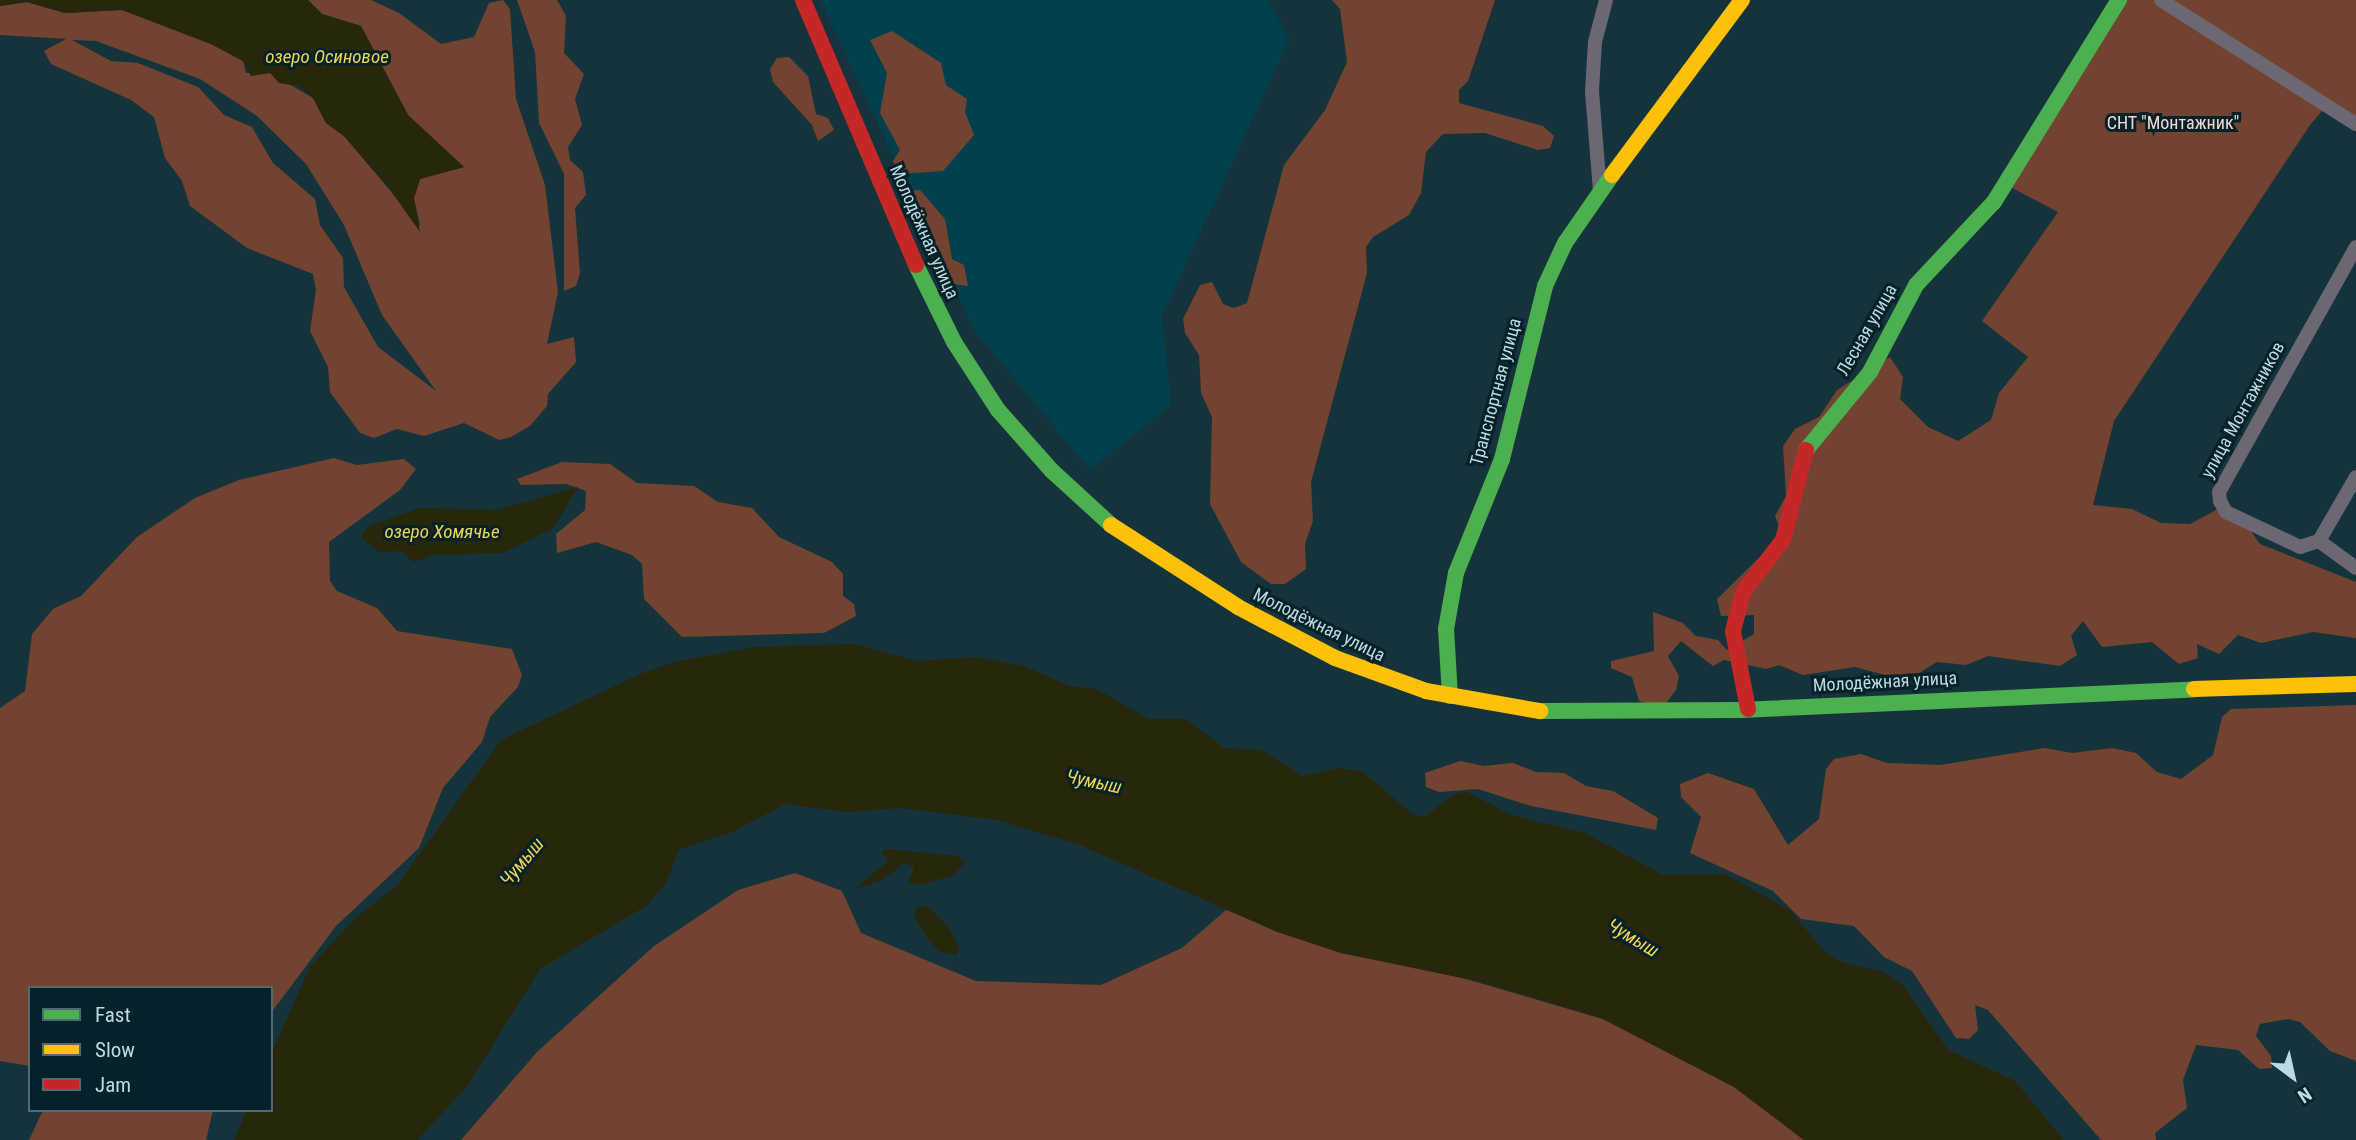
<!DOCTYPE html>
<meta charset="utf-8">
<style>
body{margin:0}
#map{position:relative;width:2356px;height:1140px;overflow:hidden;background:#15333a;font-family:"Roboto Condensed",sans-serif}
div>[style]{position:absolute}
.built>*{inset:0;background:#03404e}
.green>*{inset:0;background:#734332}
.water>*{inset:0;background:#29270b}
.street>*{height:14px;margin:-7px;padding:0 7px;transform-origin:7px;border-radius:7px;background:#6c6772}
.fast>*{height:16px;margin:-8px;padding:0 8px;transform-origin:8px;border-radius:8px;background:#4caf50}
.slow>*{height:16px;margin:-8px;padding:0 8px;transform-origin:8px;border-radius:8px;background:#ffc107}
.jam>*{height:16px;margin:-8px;padding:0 8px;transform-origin:8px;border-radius:8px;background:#c62828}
span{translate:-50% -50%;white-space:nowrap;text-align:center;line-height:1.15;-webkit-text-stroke:6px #062128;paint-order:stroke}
.park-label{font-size:18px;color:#f1d8d0}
.street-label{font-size:18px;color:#bbdae3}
.water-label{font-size:19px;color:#eed553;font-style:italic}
.legend{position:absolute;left:28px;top:986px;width:245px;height:126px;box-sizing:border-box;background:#062128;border:2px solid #4e6b73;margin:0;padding:9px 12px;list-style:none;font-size:21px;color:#bbdae3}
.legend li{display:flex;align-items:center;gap:14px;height:35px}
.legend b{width:35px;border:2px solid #4e6b73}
.north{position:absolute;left:2258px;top:1042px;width:70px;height:70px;-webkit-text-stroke:5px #062128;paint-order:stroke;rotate:147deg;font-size:19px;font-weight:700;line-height:28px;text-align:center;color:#bbdae3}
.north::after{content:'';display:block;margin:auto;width:24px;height:32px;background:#bbdae3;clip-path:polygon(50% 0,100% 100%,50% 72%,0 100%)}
</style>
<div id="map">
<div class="built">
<div style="clip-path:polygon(820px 0,1269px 0,1289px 40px,1162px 316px,1171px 405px,1090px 470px,975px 331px)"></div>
</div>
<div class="green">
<div style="clip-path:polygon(evenodd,308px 0,371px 0,399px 13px,441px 44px,474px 37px,489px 3px,503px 0,510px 9px,516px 99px,545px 185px,558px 292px,547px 344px,574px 337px,576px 362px,548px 394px,547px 406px,530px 426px,511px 437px,499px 440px,464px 423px,424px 436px,397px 429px,374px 438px,360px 433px,330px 392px,328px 367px,310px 331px,316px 290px,313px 274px,247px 248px,190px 206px,182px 181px,165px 158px,154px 117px,131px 100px,51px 64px,44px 51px,66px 39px,0 35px,0 6px,27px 2px,65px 13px,122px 10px,211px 44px,243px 61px,246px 73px,270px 73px,313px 98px,326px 123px,344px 136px,420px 226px,414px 198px,420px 179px,464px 167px,408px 115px,361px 26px,322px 14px,308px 0,72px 40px,96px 41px,200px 79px,257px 116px,306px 164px,344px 225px,382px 315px,436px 391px,378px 347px,344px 287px,343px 258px,320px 225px,315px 199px,273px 163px,252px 127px,224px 115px,198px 87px,138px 63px,111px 61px,72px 40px)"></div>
<div style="clip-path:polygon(517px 0,557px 0,566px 16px,564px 53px,584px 74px,575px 99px,582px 125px,568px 147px,570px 160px,583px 172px,586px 195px,575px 208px,580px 273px,576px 286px,564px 291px,564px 174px,539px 123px,535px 52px)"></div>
<div style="clip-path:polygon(1332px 0,1495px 0,1468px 81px,1459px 90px,1459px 103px,1543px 126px,1554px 136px,1550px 148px,1538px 150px,1485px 133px,1443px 134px,1426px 152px,1421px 193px,1409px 215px,1373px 237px,1366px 247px,1367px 273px,1311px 482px,1313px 521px,1305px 544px,1306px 569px,1285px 584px,1271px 584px,1241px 562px,1210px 504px,1212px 417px,1201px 393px,1199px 355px,1185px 333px,1183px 319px,1200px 285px,1212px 282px,1223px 304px,1234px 308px,1247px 303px,1284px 165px,1325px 110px,1347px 62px,1340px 9px)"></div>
<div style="clip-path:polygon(2114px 0,2356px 0,2356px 124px,2326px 106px,2310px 125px,2114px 421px,2093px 505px,2132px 509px,2161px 523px,2190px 524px,2218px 509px,2248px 527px,2260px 544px,2356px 582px,2356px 638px,2313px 632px,2261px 643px,2238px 635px,2219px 654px,2197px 644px,2198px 658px,2179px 664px,2152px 642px,2102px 647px,2083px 621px,2071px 636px,2077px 655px,2060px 666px,1988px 656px,1966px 665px,1937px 662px,1919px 673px,1885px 675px,1855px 667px,1803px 675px,1779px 665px,1766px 669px,1724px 660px,1713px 666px,1681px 641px,1668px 656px,1679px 676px,1676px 690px,1663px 707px,1639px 701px,1632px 677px,1611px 668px,1611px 661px,1654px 651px,1653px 612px,1683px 623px,1696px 636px,1718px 640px,1727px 650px,1754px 634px,1754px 615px,1721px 616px,1717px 599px,1782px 535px,1775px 516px,1786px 496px,1783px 446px,1795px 429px,1819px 417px,1837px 390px,1890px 357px,1903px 377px,1900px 399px,1928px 427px,1958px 441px,1991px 420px,1999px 393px,2028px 357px,1982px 321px,2058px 212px,1999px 181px)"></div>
<div style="clip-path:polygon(892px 31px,941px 63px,946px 85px,967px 99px,965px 112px,974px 135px,943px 171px,899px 174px,893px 161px,900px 150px,880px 113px,887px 73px,870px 40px)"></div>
<div style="clip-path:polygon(789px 57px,808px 76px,816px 114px,828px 118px,834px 130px,818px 141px,812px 125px,773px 82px,770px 69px,777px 58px)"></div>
<div style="clip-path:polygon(920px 190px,945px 219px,952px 259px,964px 265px,968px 286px,946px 283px,939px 257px,907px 205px,908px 191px)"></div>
<div style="clip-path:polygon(334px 458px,357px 465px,404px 459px,416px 469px,400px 490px,329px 542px,330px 581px,337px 591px,377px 608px,397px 631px,512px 649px,522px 675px,518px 687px,490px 717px,482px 742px,443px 788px,419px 848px,336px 926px,271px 1013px,271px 988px,30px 988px,30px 1066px,0 1061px,0 708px,25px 691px,32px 634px,53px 609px,81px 596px,137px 537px,195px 498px,239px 480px)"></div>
<div style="clip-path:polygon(562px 462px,610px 464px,637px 483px,694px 486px,718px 502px,752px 508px,779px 537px,832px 562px,843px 574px,843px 596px,854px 604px,856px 616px,824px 633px,682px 637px,644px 599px,642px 564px,632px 555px,596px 542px,557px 553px,556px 534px,585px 510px,586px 491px,566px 484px,521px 485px,517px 479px)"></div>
<div style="clip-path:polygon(2356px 705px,2356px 1061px,2330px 1051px,2300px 1022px,2288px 1019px,2260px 1024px,2256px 1036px,2271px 1056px,2272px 1068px,2259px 1069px,2238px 1050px,2196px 1045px,2183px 1080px,2187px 1108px,2155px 1133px,2156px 1140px,2101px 1140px,1988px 1010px,1975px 1005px,1978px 1030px,1969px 1039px,1956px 1038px,1912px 971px,1884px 957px,1854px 926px,1801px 919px,1773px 891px,1690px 853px,1701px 817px,1681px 797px,1680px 784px,1708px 773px,1754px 789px,1788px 845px,1819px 819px,1826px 769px,1834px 759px,1861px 754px,1887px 763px,1940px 765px,2045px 748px,2072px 753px,2112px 748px,2136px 753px,2157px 772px,2181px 779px,2213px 755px,2222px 717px,2231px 709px)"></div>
<div style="clip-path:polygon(1460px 761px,1484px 766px,1513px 763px,1536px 772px,1564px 773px,1586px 786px,1613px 791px,1658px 818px,1656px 830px,1531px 806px,1478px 789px,1439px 792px,1426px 787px,1425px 773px)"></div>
<div style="clip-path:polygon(795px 873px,842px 891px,861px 933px,976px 981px,1101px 985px,1182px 948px,1226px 910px,1341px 953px,1442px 972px,1603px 1019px,1734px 1087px,1804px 1140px,461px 1140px,537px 1052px,654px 946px,738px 890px)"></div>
<div style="clip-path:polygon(43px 1110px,213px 1110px,206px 1140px,29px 1140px)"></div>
</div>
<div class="water">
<div style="clip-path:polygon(0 0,308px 0,322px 14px,361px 26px,408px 115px,464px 167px,420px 179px,414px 198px,420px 232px,388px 187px,344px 136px,326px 123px,313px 98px,298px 86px,279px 83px,270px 73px,251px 76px,243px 61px,211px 44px,122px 10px,65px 13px,27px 2px,0 6px)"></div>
<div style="clip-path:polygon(578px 487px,553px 528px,503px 553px,433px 555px,413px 562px,401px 551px,379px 552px,361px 538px,369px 526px,420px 508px,496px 510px)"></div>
<div style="clip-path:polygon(854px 644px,917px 661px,976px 657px,1024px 666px,1070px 686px,1096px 689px,1149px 719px,1186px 719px,1224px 748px,1261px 750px,1303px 776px,1339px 768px,1363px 772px,1412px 814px,1424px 817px,1455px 794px,1467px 792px,1511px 815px,1585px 833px,1663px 875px,1725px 874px,1791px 911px,1823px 950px,1843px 963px,1881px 971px,1904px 986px,1948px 1050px,2015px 1081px,2064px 1140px,1804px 1140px,1734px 1087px,1603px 1019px,1481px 982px,1341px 953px,1277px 932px,1080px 845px,997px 820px,900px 808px,847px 812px,785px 804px,730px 833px,679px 849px,665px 885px,646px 906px,540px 969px,466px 1088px,417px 1140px,234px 1140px,247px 1110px,271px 1110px,271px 1054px,310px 967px,354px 919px,397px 886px,501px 740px,640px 674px,678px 661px,755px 647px)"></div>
<div style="clip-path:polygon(887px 849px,958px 856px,966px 862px,952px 876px,917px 885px,908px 882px,914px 867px,905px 863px,882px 880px,853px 890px,888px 861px,881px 852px)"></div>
<div style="clip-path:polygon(918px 906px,928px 907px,948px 926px,959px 948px,957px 955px,940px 952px,928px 939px,914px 916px)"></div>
</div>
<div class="street">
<div style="left:2161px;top:0;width:231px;rotate:32.5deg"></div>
<div style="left:1600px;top:191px;width:100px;rotate:-94.6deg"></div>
<div style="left:1592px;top:91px;width:49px;rotate:-86.5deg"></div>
<div style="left:1595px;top:42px;width:43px;rotate:-75.3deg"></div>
<div style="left:2356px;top:247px;width:281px;rotate:119.2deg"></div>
<div style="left:2219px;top:492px;width:9px;rotate:84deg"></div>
<div style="left:2220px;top:501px;width:13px;rotate:61deg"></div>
<div style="left:2226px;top:512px;width:82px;rotate:25.3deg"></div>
<div style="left:2300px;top:547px;width:20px;rotate:-18deg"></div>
<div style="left:2319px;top:541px;width:74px;rotate:-60deg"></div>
<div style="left:2319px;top:541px;width:46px;rotate:36.1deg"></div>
</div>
<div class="fast">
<div style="left:916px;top:265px;width:86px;rotate:63.7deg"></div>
<div style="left:954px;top:342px;width:81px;rotate:57.1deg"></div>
<div style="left:998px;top:410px;width:80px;rotate:48.5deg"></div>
<div style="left:1051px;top:470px;width:81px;rotate:42.5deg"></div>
<div style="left:1806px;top:450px;width:101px;rotate:-50.6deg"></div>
<div style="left:1870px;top:372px;width:98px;rotate:-62.1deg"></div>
<div style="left:1916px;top:285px;width:114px;rotate:-46.8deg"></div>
<div style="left:1994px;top:202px;width:238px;rotate:-58.3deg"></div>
<div style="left:1450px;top:696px;width:67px;rotate:-93.4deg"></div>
<div style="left:1446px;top:629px;width:57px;rotate:-79.9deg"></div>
<div style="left:1456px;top:573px;width:123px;rotate:-68deg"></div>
<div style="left:1502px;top:459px;width:178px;rotate:-76deg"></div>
<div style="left:1545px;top:286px;width:47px;rotate:-65.1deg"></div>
<div style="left:1565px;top:243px;width:83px;rotate:-55.3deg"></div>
<div style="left:1540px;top:711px;width:200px;rotate:-0.3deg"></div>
<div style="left:1740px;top:710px;width:454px;rotate:-2.6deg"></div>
</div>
<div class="slow">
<div style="left:1612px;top:175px;width:218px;rotate:-53.4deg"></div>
<div style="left:1111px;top:525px;width:151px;rotate:32.8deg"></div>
<div style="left:1238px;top:607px;width:110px;rotate:27.7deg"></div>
<div style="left:1335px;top:658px;width:97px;rotate:19.9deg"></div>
<div style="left:1426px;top:691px;width:116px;rotate:10deg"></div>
<div style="left:2194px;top:689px;width:162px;rotate:-1.8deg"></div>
</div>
<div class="jam">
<div style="left:803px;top:0;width:288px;rotate:66.9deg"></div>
<div style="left:1748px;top:709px;width:79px;rotate:-100.9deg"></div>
<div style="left:1733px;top:631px;width:40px;rotate:-75.6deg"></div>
<div style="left:1743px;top:592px;width:66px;rotate:-52.4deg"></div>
<div style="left:1783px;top:540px;width:93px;rotate:-75.7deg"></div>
</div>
<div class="park-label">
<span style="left:2173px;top:123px">СНТ "Монтажник"</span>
</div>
<div class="street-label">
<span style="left:924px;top:232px;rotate:66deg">Молодёжная улица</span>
<span style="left:1867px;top:330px;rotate:-60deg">Лесная улица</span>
<span style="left:1496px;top:392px;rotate:-75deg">Транспортная улица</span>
<span style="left:2243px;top:410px;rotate:-61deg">улица Монтажников</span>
<span style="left:1319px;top:625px;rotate:26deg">Молодёжная улица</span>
<span style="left:1885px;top:682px;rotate:-3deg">Молодёжная улица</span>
</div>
<div class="water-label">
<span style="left:327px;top:57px">озеро Осиновое</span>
<span style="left:442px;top:532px">озеро Хомячье</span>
<span style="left:1094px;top:782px;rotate:12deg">Чумыш</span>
<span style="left:522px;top:862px;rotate:-50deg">Чумыш</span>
<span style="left:1633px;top:938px;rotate:31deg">Чумыш</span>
</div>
<ul class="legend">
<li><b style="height:9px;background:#4caf50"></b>Fast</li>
<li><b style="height:9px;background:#ffc107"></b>Slow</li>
<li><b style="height:9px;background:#c62828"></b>Jam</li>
</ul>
<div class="north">N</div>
</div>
